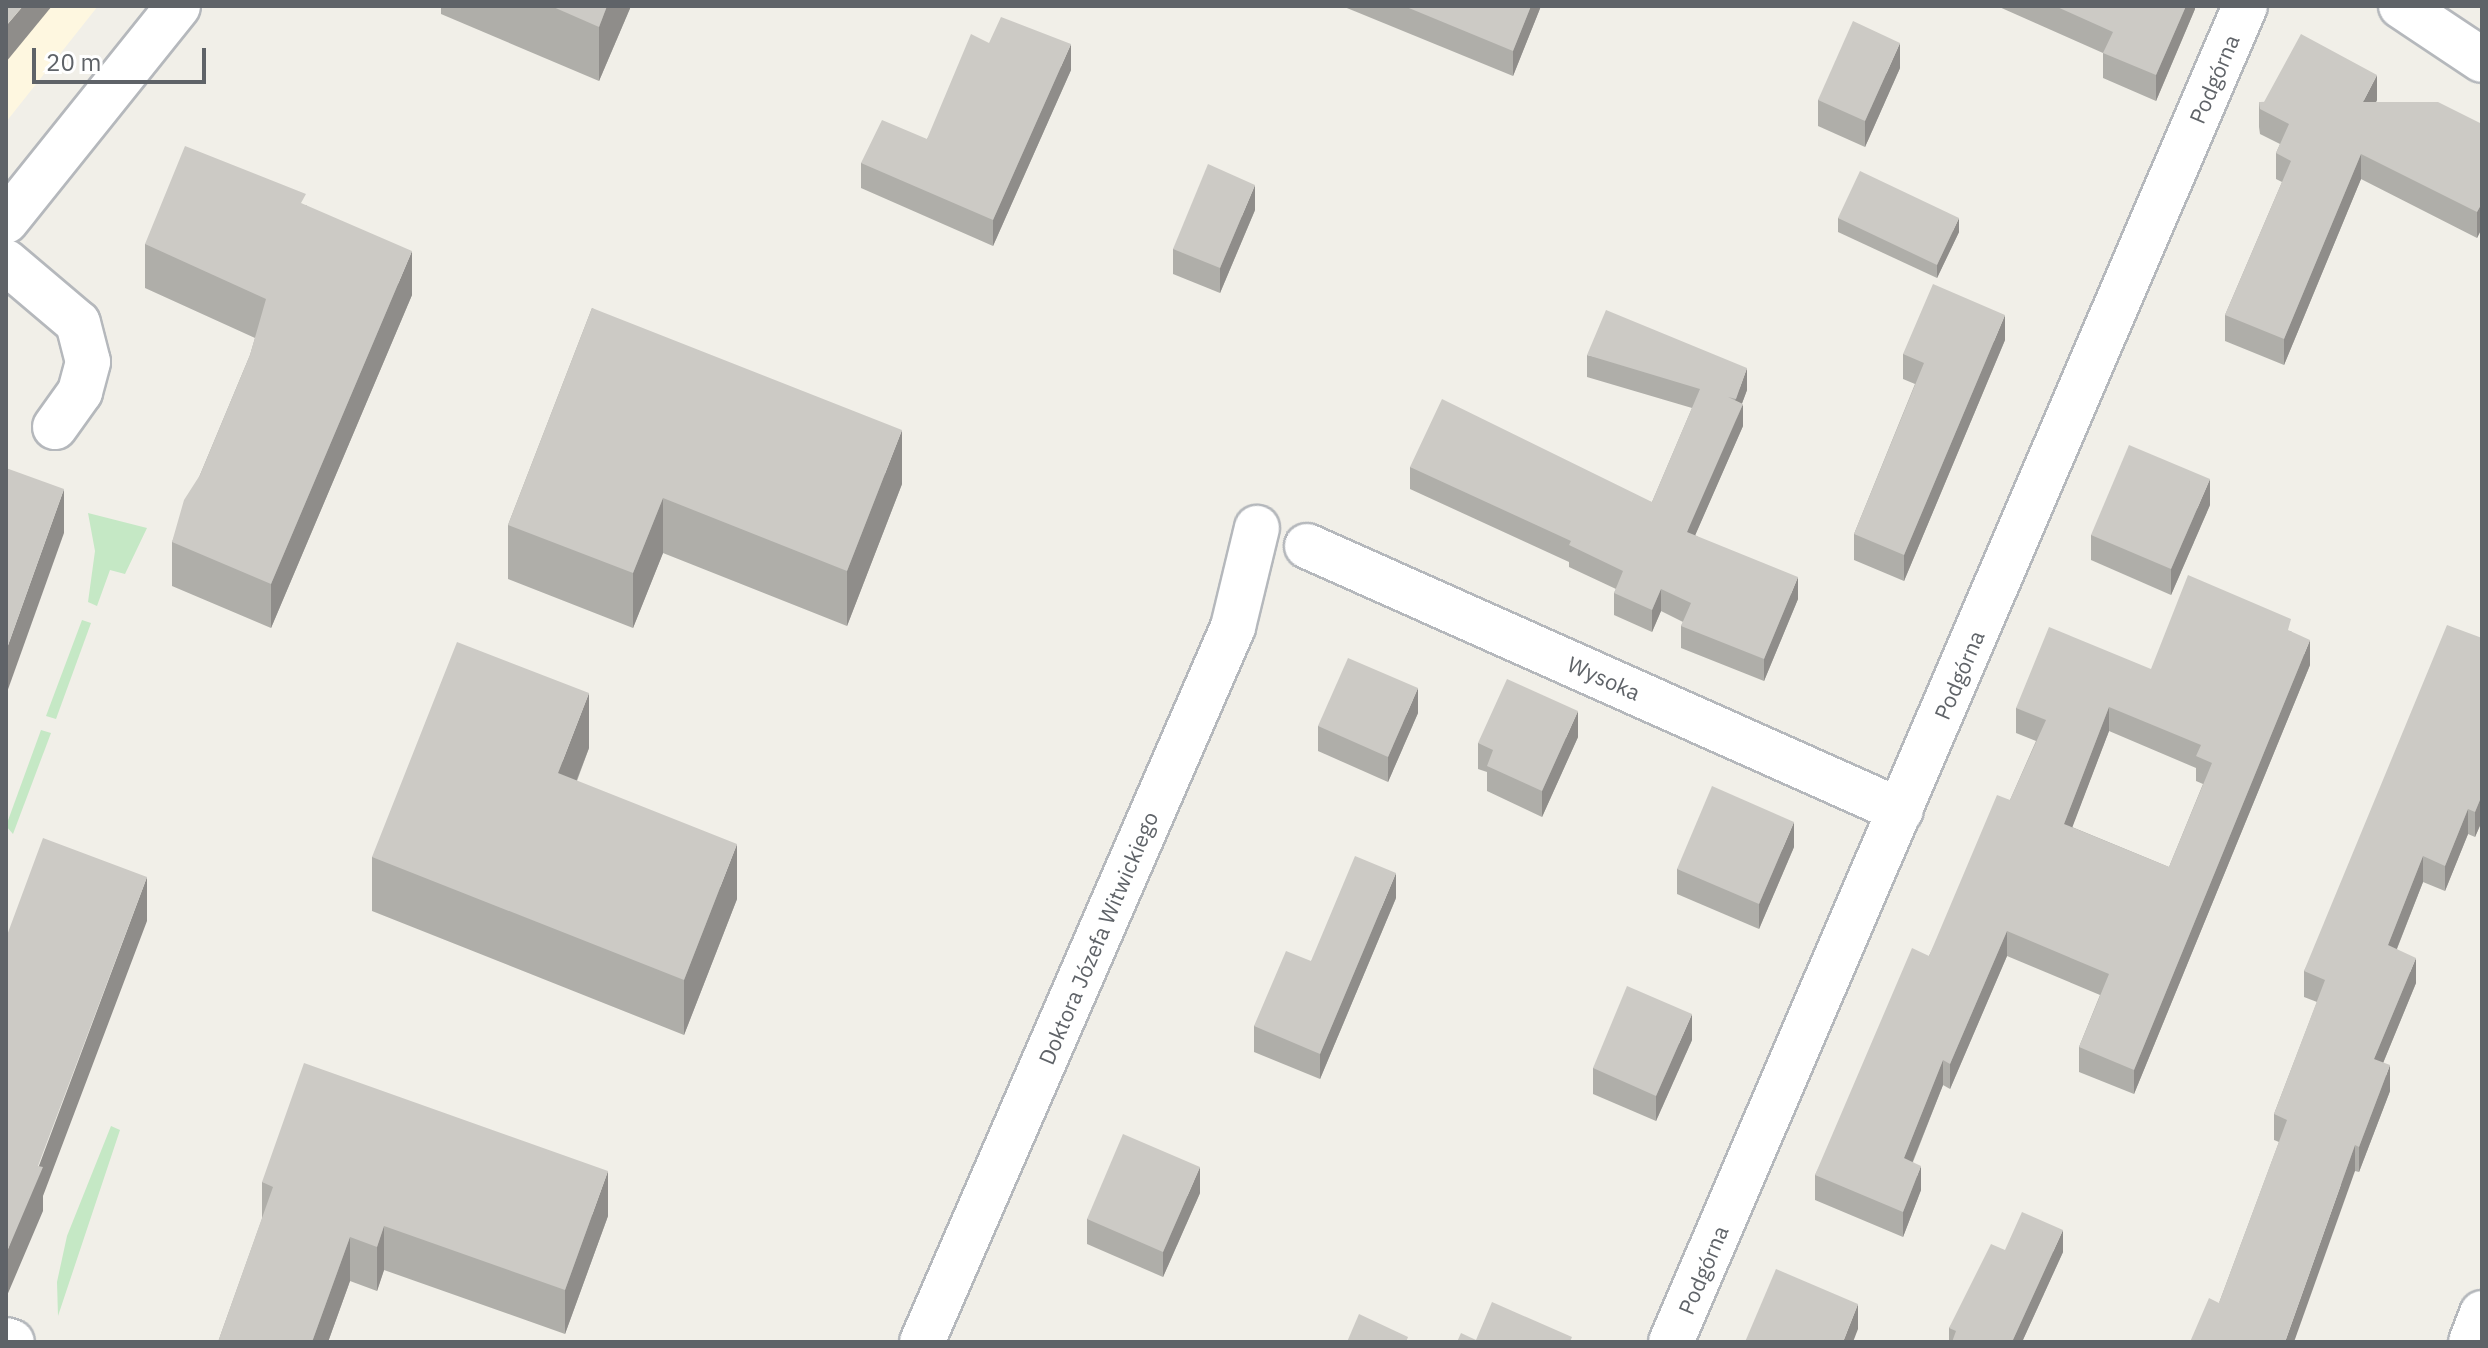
<!DOCTYPE html>
<meta charset="utf-8">
<style>
body{margin:0}
#map{position:relative;width:2488px;height:1348px;overflow:hidden;background:#f1efe8;font-family:"IBM Plex Sans",sans-serif}
div>[style]{position:absolute}
.commercial>*{inset:0;background:#fef7e0}
.green>*{inset:0;background:#c5e8c5}
.roads{filter:drop-shadow(2px 0 #b5b8bc) drop-shadow(-2px 0 #b5b8bc) drop-shadow(0 2px #b5b8bc) drop-shadow(0 -2px #b5b8bc)}
.minor>*{height:44px;margin:-22px;padding:0 22px;transform-origin:22px;border-radius:22px;background:#fff}
.wall>*{inset:0;background:#afaea9}
.shaded-wall>*{inset:0;background:#8f8d8a}
.building>*{inset:0;background:#cccac5}
span{translate:-50% -50%;white-space:nowrap;text-align:center;line-height:1.15;-webkit-text-stroke:7px #fff;paint-order:stroke}
.street-label{font-size:22px;color:#5f6368}
.frame{position:absolute;inset:0;border:8px solid #5f6368;pointer-events:none}
.scale{position:absolute;left:32px;top:48px;width:174px;height:36px;box-sizing:border-box;border:4px solid #5f6368;border-top:0;padding-left:10px;font-size:24px;line-height:28px;white-space:nowrap;color:#5f6368;-webkit-text-stroke:6px #fff;paint-order:stroke}
</style>
<div id="map">
<div class="commercial">
<div style="clip-path:polygon(6px 6px,98px 6px,6px 122px)"></div>
</div>
<div class="green">
<div style="clip-path:polygon(88px 513px,147px 528px,125px 574px,110px 570px,97px 606px,88px 602px,95px 551px)"></div>
<div style="clip-path:polygon(82px 620px,91px 623px,56px 719px,46px 716px)"></div>
<div style="clip-path:polygon(41px 730px,51px 733px,13px 834px,6px 826px)"></div>
<div style="clip-path:polygon(111px 1126px,120px 1130px,58px 1316px,57px 1282px,67px 1236px)"></div>
</div>
<div class="roads">
<div class="minor">
<div style="left:2401px;top:6px;width:97px;rotate:33.7deg"></div>
<div style="left:6px;top:221px;width:275px;rotate:-51.3deg"></div>
<div style="left:6px;top:262px;width:94px;rotate:40.3deg"></div>
<div style="left:78px;top:323px;width:40px;rotate:75.6deg"></div>
<div style="left:88px;top:362px;width:31px;rotate:105deg"></div>
<div style="left:80px;top:392px;width:43px;rotate:125.5deg"></div>
<div style="left:1307px;top:546px;width:650px;rotate:24.04deg"></div>
<div style="left:6px;top:1340px;width:6px;rotate:18deg"></div>
<div style="left:922px;top:1342px;width:780px;rotate:-66.49deg"></div>
<div style="left:1233px;top:627px;width:102px;rotate:-76.4deg"></div>
<div style="left:1671px;top:1342px;width:1454px;rotate:-66.75deg"></div>
<div style="left:2471px;top:1342px;width:31px;rotate:-69deg"></div>
</div>
</div>
<div class="wall">
<div style="clip-path:polygon(441px 6px,631px 6px,599px 81px,441px 14px)"></div>
<div style="clip-path:polygon(1342px 6px,1541px 6px,1513px 76px)"></div>
<div style="clip-path:polygon(1997px 6px,2195px 6px,2195px 9px,2156px 101px,2103px 78px,2103px 53px)"></div>
<div style="clip-path:polygon(989px 43px,1071px 70px,993px 246px,861px 188px,861px 163px,927px 139px)"></div>
<div style="clip-path:polygon(1900px 68px,1865px 147px,1818px 126px,1818px 100px)"></div>
<div style="clip-path:polygon(2377px 100px,2376px 102px,2482px 124px,2482px 228px,2477px 238px,2361px 179px,2284px 365px,2225px 341px,2225px 315px,2282px 182px,2276px 179px,2276px 153px,2280px 144px,2260px 134px,2259px 127px,2259px 102px)"></div>
<div style="clip-path:polygon(306px 205px,412px 295px,271px 628px,172px 586px,172px 542px,250px 355px,255px 338px,145px 288px,145px 244px)"></div>
<div style="clip-path:polygon(1255px 210px,1220px 293px,1173px 274px,1173px 249px)"></div>
<div style="clip-path:polygon(1838px 218px,1959px 232px,1937px 278px,1838px 232px)"></div>
<div style="clip-path:polygon(592px 308px,902px 484px,847px 626px,663px 553px,633px 628px,508px 579px,508px 525px)"></div>
<div style="clip-path:polygon(2005px 340px,1904px 581px,1854px 560px,1854px 534px,1915px 384px,1903px 379px,1903px 354px)"></div>
<div style="clip-path:polygon(1587px 355px,1747px 390px,1742px 403px,1743px 426px,1695px 535px,1798px 599px,1764px 681px,1681px 648px,1681px 626px,1683px 622px,1661px 611px,1652px 632px,1614px 615px,1614px 593px,1616px 589px,1569px 567px,1569px 562px,1410px 489px,1410px 467px,1652px 502px,1692px 408px,1587px 377px)"></div>
<div style="clip-path:polygon(2210px 505px,2171px 595px,2091px 560px,2091px 535px)"></div>
<div style="clip-path:polygon(evenodd,2291px 631px,2310px 665px,2134px 1094px,2079px 1072px,2079px 1047px,2100px 995px,2007px 956px,1950px 1089px,1943px 1085px,1913px 1162px,1921px 1190px,1903px 1237px,1815px 1200px,1815px 1175px,2010px 800px,2036px 741px,2016px 733px,2016px 708px,2151px 669px,2291px 631px,2109px 731px,2196px 768px,2196px 781px,2203px 784px,2169px 867px,2072px 827px,2109px 731px)"></div>
<div style="clip-path:polygon(2482px 638px,2482px 821px,2475px 837px,2468px 834px,2445px 891px,2423px 882px,2397px 949px,2416px 983px,2383px 1063px,2390px 1091px,2359px 1172px,2355px 1171px,2219px 1303px,2279px 1142px,2274px 1140px,2274px 1114px,2317px 1002px,2304px 997px,2304px 971px)"></div>
<div style="clip-path:polygon(1418px 713px,1388px 782px,1318px 751px,1318px 726px)"></div>
<div style="clip-path:polygon(1578px 737px,1542px 817px,1487px 791px,1487px 772px,1478px 769px,1478px 743px)"></div>
<div style="clip-path:polygon(589px 748px,577px 781px,737px 899px,684px 1035px,372px 911px,372px 857px)"></div>
<div style="clip-path:polygon(1794px 847px,1759px 929px,1677px 894px,1677px 869px)"></div>
<div style="clip-path:polygon(1396px 898px,1320px 1079px,1254px 1052px,1254px 1026px,1311px 961px)"></div>
<div style="clip-path:polygon(1692px 1040px,1656px 1121px,1593px 1094px,1593px 1068px)"></div>
<div style="clip-path:polygon(262px 1182px,608px 1216px,565px 1334px,384px 1270px,377px 1291px,350px 1281px,328px 1342px,218px 1342px,262px 1219px)"></div>
<div style="clip-path:polygon(1200px 1193px,1163px 1277px,1087px 1244px,1087px 1219px)"></div>
<div style="clip-path:polygon(2005px 1250px,2063px 1252px,2022px 1342px,1949px 1342px,1949px 1328px)"></div>
</div>
<div class="shaded-wall">
<div style="clip-path:polygon(23px 6px,52px 6px,6px 62px,6px 26px)"></div>
<div style="clip-path:polygon(607px 6px,631px 6px,599px 81px,599px 27px)"></div>
<div style="clip-path:polygon(1531px 6px,1541px 6px,1513px 76px,1513px 51px)"></div>
<div style="clip-path:polygon(2186px 6px,2195px 6px,2195px 9px,2156px 101px,2156px 75px)"></div>
<div style="clip-path:polygon(1900px 43px,1900px 68px,1865px 147px,1865px 121px)"></div>
<div style="clip-path:polygon(1071px 44px,1071px 70px,993px 246px,993px 220px)"></div>
<div style="clip-path:polygon(2377px 75px,2377px 100px,2363px 127px,2363px 102px)"></div>
<div style="clip-path:polygon(2361px 154px,2361px 179px,2284px 365px,2284px 339px)"></div>
<div style="clip-path:polygon(1255px 185px,1255px 210px,1220px 293px,1220px 268px)"></div>
<div style="clip-path:polygon(2482px 203px,2482px 228px,2477px 238px,2477px 212px)"></div>
<div style="clip-path:polygon(1959px 218px,1959px 232px,1937px 278px,1937px 265px)"></div>
<div style="clip-path:polygon(412px 251px,412px 295px,271px 628px,271px 584px)"></div>
<div style="clip-path:polygon(2005px 315px,2005px 340px,1904px 581px,1904px 555px)"></div>
<div style="clip-path:polygon(1747px 368px,1747px 390px,1736px 420px,1743px 404px,1743px 426px,1687px 554px,1687px 532px)"></div>
<div style="clip-path:polygon(902px 430px,902px 484px,847px 626px,847px 571px)"></div>
<div style="clip-path:polygon(2210px 479px,2210px 505px,2171px 595px,2171px 569px)"></div>
<div style="clip-path:polygon(64px 489px,64px 533px,6px 695px,6px 651px)"></div>
<div style="clip-path:polygon(663px 498px,663px 553px,633px 628px,633px 573px)"></div>
<div style="clip-path:polygon(1798px 577px,1798px 599px,1764px 681px,1764px 659px)"></div>
<div style="clip-path:polygon(1661px 589px,1661px 611px,1652px 632px,1652px 610px)"></div>
<div style="clip-path:polygon(2310px 640px,2310px 665px,2134px 1094px,2134px 1070px)"></div>
<div style="clip-path:polygon(1418px 688px,1418px 713px,1388px 782px,1388px 757px)"></div>
<div style="clip-path:polygon(589px 693px,589px 748px,558px 828px,558px 773px)"></div>
<div style="clip-path:polygon(2109px 707px,2109px 731px,2064px 849px,2064px 824px)"></div>
<div style="clip-path:polygon(1578px 711px,1578px 737px,1542px 817px,1542px 791px)"></div>
<div style="clip-path:polygon(2482px 795px,2482px 821px,2475px 837px,2475px 812px)"></div>
<div style="clip-path:polygon(2468px 809px,2468px 834px,2445px 891px,2445px 866px)"></div>
<div style="clip-path:polygon(1794px 822px,1794px 847px,1759px 929px,1759px 904px)"></div>
<div style="clip-path:polygon(737px 844px,737px 899px,684px 1035px,684px 980px)"></div>
<div style="clip-path:polygon(2423px 856px,2423px 882px,2388px 971px,2388px 945px)"></div>
<div style="clip-path:polygon(1396px 873px,1396px 898px,1320px 1079px,1320px 1054px)"></div>
<div style="clip-path:polygon(147px 877px,147px 921px,43px 1196px,43px 1211px,6px 1298px,6px 1254px)"></div>
<div style="clip-path:polygon(2007px 931px,2007px 956px,1950px 1089px,1950px 1064px)"></div>
<div style="clip-path:polygon(2416px 958px,2416px 983px,2374px 1085px,2374px 1059px)"></div>
<div style="clip-path:polygon(1692px 1014px,1692px 1040px,1656px 1121px,1656px 1096px)"></div>
<div style="clip-path:polygon(1943px 1060px,1943px 1085px,1904px 1183px,1904px 1158px)"></div>
<div style="clip-path:polygon(2390px 1065px,2390px 1091px,2359px 1172px,2359px 1147px)"></div>
<div style="clip-path:polygon(2355px 1145px,2355px 1171px,2294px 1342px,2285px 1342px)"></div>
<div style="clip-path:polygon(1921px 1166px,1921px 1190px,1903px 1237px,1903px 1212px)"></div>
<div style="clip-path:polygon(1200px 1167px,1200px 1193px,1163px 1277px,1163px 1252px)"></div>
<div style="clip-path:polygon(608px 1171px,608px 1216px,565px 1334px,565px 1290px)"></div>
<div style="clip-path:polygon(384px 1226px,384px 1270px,377px 1291px,377px 1247px)"></div>
<div style="clip-path:polygon(2063px 1230px,2063px 1252px,2022px 1342px,2012px 1342px)"></div>
<div style="clip-path:polygon(350px 1237px,350px 1281px,328px 1342px,312px 1342px)"></div>
<div style="clip-path:polygon(1858px 1304px,1858px 1329px,1853px 1342px,1843px 1342px)"></div>
</div>
<div class="building">
<div style="clip-path:polygon(6px 6px,23px 6px,6px 26px)"></div>
<div style="clip-path:polygon(551px 6px,607px 6px,599px 27px)"></div>
<div style="clip-path:polygon(1404px 6px,1531px 6px,1513px 51px)"></div>
<div style="clip-path:polygon(2055px 6px,2186px 6px,2156px 75px,2103px 53px,2113px 32px)"></div>
<div style="clip-path:polygon(1001px 17px,1071px 44px,993px 220px,861px 163px,882px 120px,927px 139px,971px 34px,989px 43px)"></div>
<div style="clip-path:polygon(1853px 21px,1900px 43px,1865px 121px,1818px 100px)"></div>
<div style="clip-path:polygon(2301px 34px,2377px 75px,2363px 102px,2438px 102px,2482px 124px,2482px 203px,2477px 212px,2361px 154px,2284px 339px,2225px 315px,2291px 161px,2276px 153px,2289px 124px,2260px 109px,2259px 102px,2264px 102px)"></div>
<div style="clip-path:polygon(185px 146px,306px 194px,301px 203px,412px 251px,271px 584px,172px 542px,184px 500px,200px 475px,250px 355px,266px 299px,145px 244px)"></div>
<div style="clip-path:polygon(1208px 164px,1255px 185px,1220px 268px,1173px 249px)"></div>
<div style="clip-path:polygon(1860px 171px,1959px 218px,1937px 265px,1838px 218px)"></div>
<div style="clip-path:polygon(1933px 284px,2005px 315px,1904px 555px,1854px 534px,1924px 363px,1903px 354px)"></div>
<div style="clip-path:polygon(592px 308px,902px 430px,847px 571px,663px 498px,633px 573px,508px 525px)"></div>
<div style="clip-path:polygon(1606px 310px,1747px 368px,1736px 399px,1728px 397px,1743px 404px,1687px 532px,1798px 577px,1764px 659px,1681px 626px,1691px 603px,1661px 589px,1652px 610px,1614px 593px,1623px 571px,1569px 545px,1571px 541px,1410px 467px,1442px 399px,1652px 502px,1700px 389px,1587px 355px)"></div>
<div style="clip-path:polygon(2129px 445px,2210px 479px,2171px 569px,2091px 535px)"></div>
<div style="clip-path:polygon(6px 468px,64px 489px,6px 651px)"></div>
<div style="clip-path:polygon(evenodd,2188px 575px,2291px 619px,2288px 630px,2310px 640px,2134px 1070px,2079px 1047px,2109px 974px,2007px 931px,1950px 1064px,1943px 1060px,1904px 1158px,1921px 1166px,1903px 1212px,1815px 1175px,1912px 948px,1929px 956px,1997px 795px,2010px 800px,2046px 720px,2016px 708px,2049px 627px,2151px 669px,2188px 575px,2109px 707px,2201px 745px,2196px 756px,2212px 763px,2169px 867px,2064px 824px,2109px 707px)"></div>
<div style="clip-path:polygon(2447px 625px,2482px 638px,2482px 795px,2475px 812px,2468px 809px,2445px 866px,2423px 856px,2388px 945px,2416px 958px,2374px 1059px,2390px 1065px,2359px 1147px,2355px 1145px,2285px 1342px,2190px 1342px,2209px 1298px,2219px 1303px,2287px 1120px,2274px 1114px,2325px 980px,2304px 971px)"></div>
<div style="clip-path:polygon(457px 642px,589px 693px,558px 773px,737px 844px,684px 980px,372px 857px)"></div>
<div style="clip-path:polygon(1348px 658px,1418px 688px,1388px 757px,1318px 726px)"></div>
<div style="clip-path:polygon(1507px 679px,1578px 711px,1542px 791px,1487px 766px,1493px 750px,1478px 743px)"></div>
<div style="clip-path:polygon(1712px 786px,1794px 822px,1759px 904px,1677px 869px)"></div>
<div style="clip-path:polygon(43px 838px,147px 877px,38px 1166px,43px 1167px,6px 1254px,6px 938px)"></div>
<div style="clip-path:polygon(1355px 856px,1396px 873px,1320px 1054px,1254px 1026px,1286px 951px,1311px 961px)"></div>
<div style="clip-path:polygon(1627px 986px,1692px 1014px,1656px 1096px,1593px 1068px)"></div>
<div style="clip-path:polygon(304px 1063px,608px 1171px,565px 1290px,384px 1226px,377px 1247px,350px 1237px,312px 1342px,218px 1342px,273px 1187px,262px 1182px)"></div>
<div style="clip-path:polygon(1123px 1134px,1200px 1167px,1163px 1252px,1087px 1219px)"></div>
<div style="clip-path:polygon(2022px 1212px,2063px 1230px,2012px 1342px,1952px 1342px,1956px 1331px,1949px 1328px,1991px 1244px,2005px 1250px)"></div>
<div style="clip-path:polygon(1776px 1269px,1858px 1304px,1843px 1342px,1745px 1342px)"></div>
<div style="clip-path:polygon(1492px 1302px,1572px 1337px,1570px 1342px,1457px 1342px,1461px 1333px,1476px 1340px)"></div>
<div style="clip-path:polygon(1359px 1314px,1408px 1337px,1406px 1342px,1347px 1342px)"></div>
</div>
<div class="street-label">
<span style="left:2214px;top:79px;rotate:-67deg">Podgórna</span>
<span style="left:1959px;top:675px;rotate:-67deg">Podgórna</span>
<span style="left:1604px;top:678px;rotate:24deg">Wysoka</span>
<span style="left:1098px;top:938px;rotate:-67deg">Doktora Józefa Witwickiego</span>
<span style="left:1703px;top:1270px;rotate:-67deg">Podgórna</span>
</div>
<div class="frame"></div>
<div class="scale">20 m</div>
</div>
